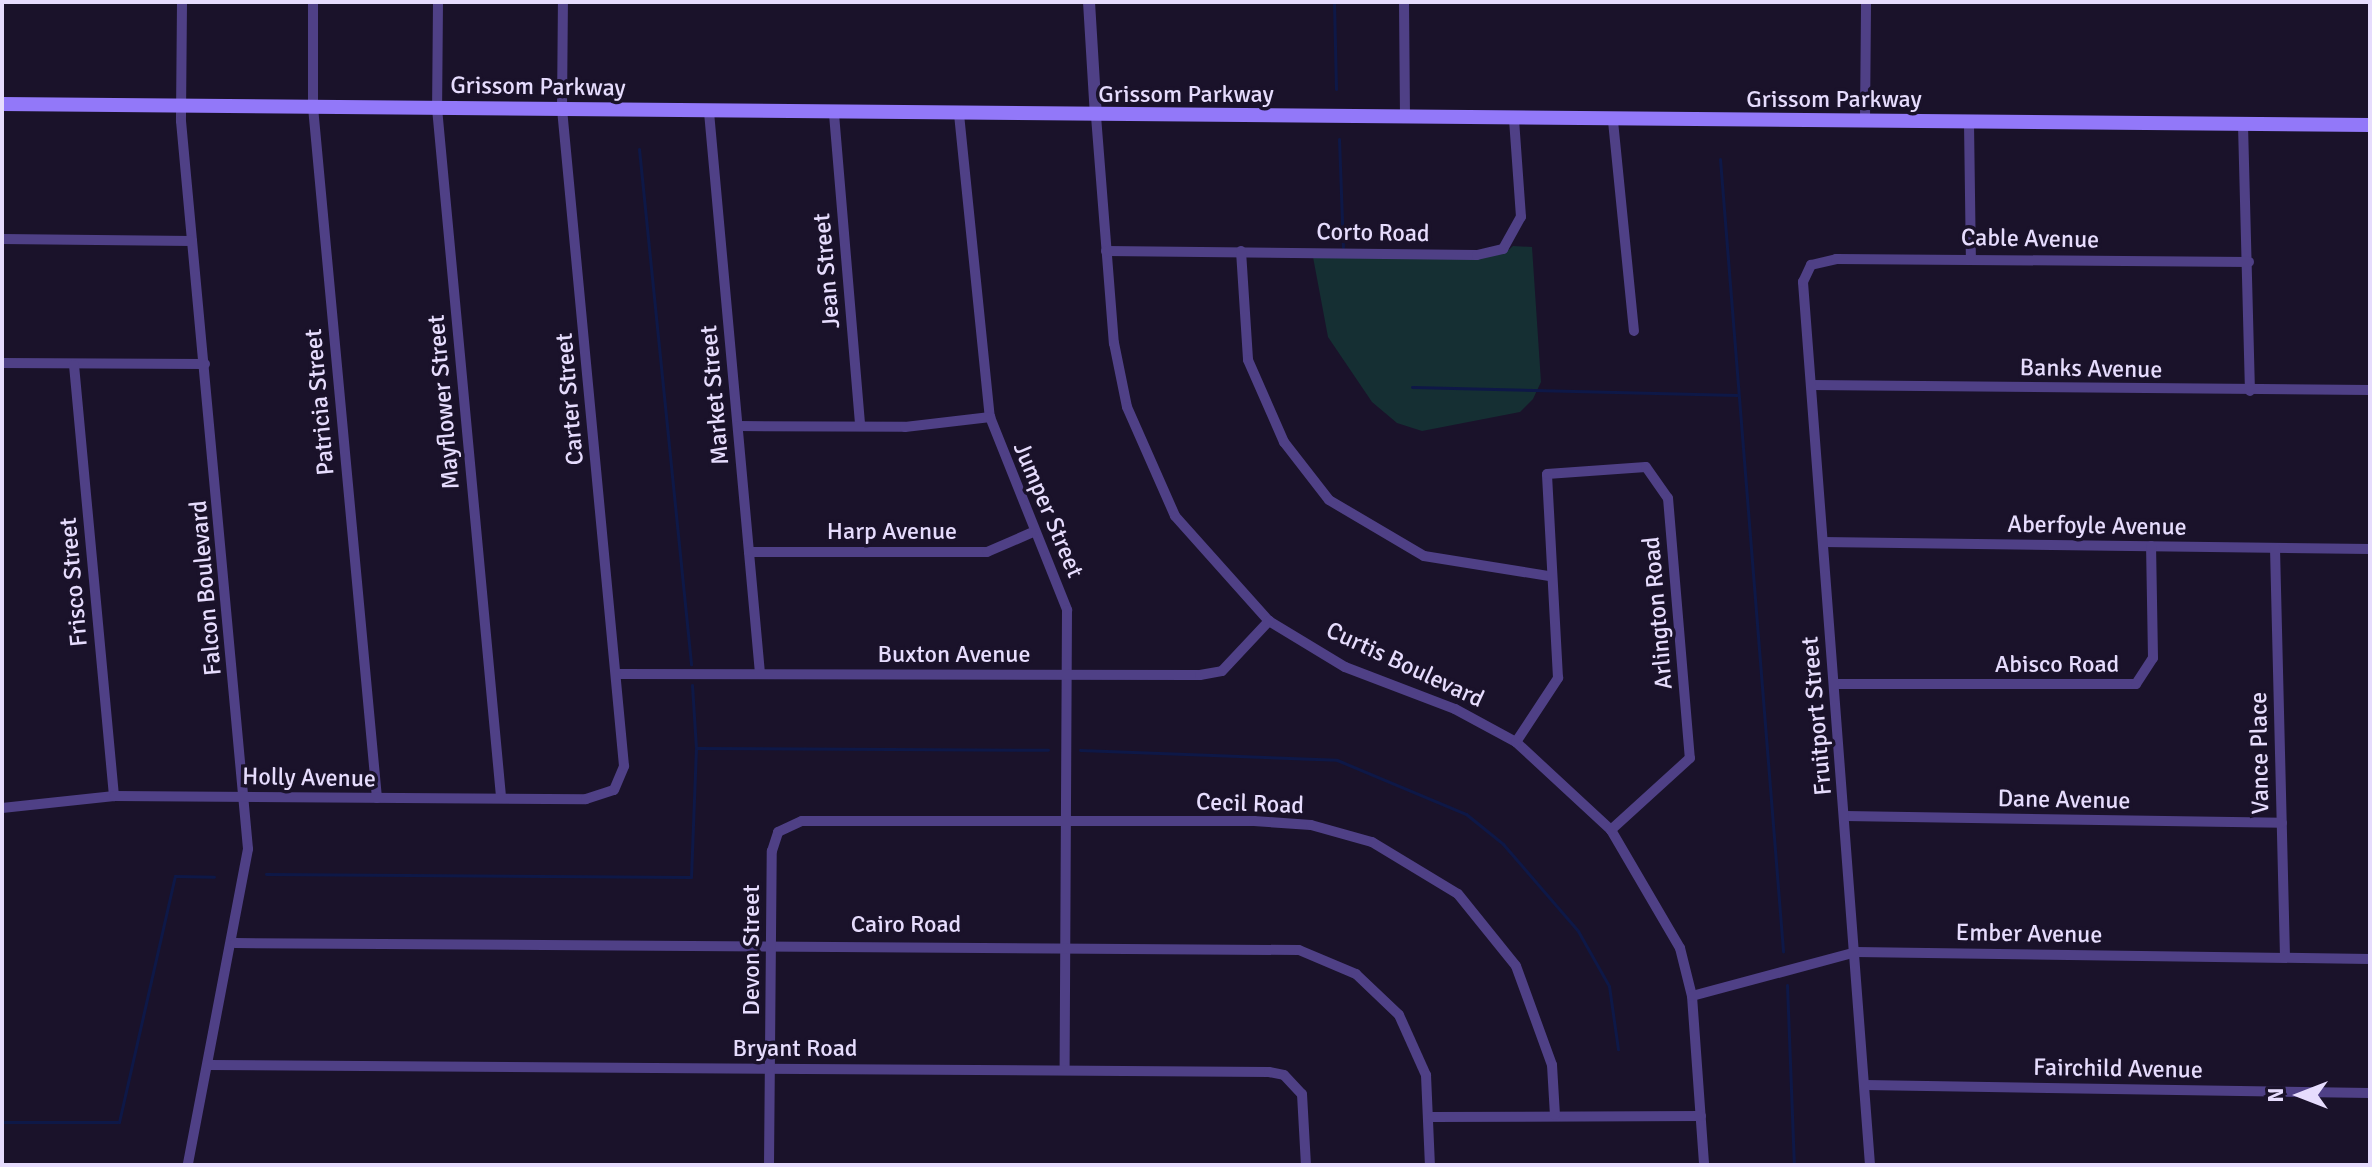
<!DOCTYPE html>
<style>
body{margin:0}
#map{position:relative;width:2372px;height:1167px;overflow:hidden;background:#1a122a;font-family:Signika,sans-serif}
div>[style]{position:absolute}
.green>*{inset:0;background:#152f33}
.stream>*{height:3px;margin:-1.5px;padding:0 1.5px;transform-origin:1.5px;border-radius:1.5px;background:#0e1847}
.minor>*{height:10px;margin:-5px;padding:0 5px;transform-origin:5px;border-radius:5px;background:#4f4086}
.tertiary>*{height:12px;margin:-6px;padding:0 6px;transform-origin:6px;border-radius:6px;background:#4f4086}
.secondary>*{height:14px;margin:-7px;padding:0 7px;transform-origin:7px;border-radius:7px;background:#9278f9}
span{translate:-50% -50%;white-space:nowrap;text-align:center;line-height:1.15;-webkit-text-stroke:7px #1a122a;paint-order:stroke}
.street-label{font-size:24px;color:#e6dcfd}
.frame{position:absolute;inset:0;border:4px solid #e6dcfd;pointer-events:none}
.north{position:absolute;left:2260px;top:1055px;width:80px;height:80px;-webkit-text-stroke:6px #1a122a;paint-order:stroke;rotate:270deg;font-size:22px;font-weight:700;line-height:32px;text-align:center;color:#e6dcfd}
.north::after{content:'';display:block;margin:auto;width:28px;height:36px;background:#e6dcfd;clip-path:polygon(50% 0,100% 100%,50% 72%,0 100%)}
</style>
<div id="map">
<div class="green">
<div style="clip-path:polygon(1513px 246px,1532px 247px,1541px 382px,1533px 399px,1520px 412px,1422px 431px,1397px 423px,1372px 402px,1328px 337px,1313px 257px,1504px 254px)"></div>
</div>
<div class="stream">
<div style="left:1334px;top:2px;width:87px;rotate:88.7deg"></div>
<div style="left:1339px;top:139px;width:108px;rotate:87.9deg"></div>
<div style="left:639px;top:149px;width:518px;rotate:84.23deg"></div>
<div style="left:1720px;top:159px;width:795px;rotate:85.45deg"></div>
<div style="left:1412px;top:387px;width:325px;rotate:1.4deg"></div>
<div style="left:692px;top:685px;width:63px;rotate:86.4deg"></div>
<div style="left:1080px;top:750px;width:257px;rotate:2.2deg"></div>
<div style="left:1337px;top:760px;width:140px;rotate:22.7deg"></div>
<div style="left:1466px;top:814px;width:48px;rotate:39deg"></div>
<div style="left:1503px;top:844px;width:115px;rotate:49.2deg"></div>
<div style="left:1578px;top:931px;width:63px;rotate:60.6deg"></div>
<div style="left:1609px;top:986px;width:64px;rotate:81.9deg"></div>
<div style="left:266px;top:874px;width:425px;rotate:0.4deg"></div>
<div style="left:691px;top:877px;width:129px;rotate:-87.8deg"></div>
<div style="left:696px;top:748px;width:352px;rotate:0.3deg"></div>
<div style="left:1787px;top:985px;width:180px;rotate:87.8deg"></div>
<div style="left:2px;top:1122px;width:117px"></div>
<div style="left:119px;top:1122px;width:252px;rotate:-77.2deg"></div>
<div style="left:175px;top:876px;width:39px;rotate:1deg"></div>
</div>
<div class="minor">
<div style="left:182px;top:2px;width:119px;rotate:90.5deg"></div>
<div style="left:181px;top:121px;width:731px;rotate:84.74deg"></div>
<div style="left:248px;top:849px;width:322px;rotate:100.8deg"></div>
<div style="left:313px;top:2px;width:105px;rotate:90deg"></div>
<div style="left:313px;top:107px;width:694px;rotate:84.71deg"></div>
<div style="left:438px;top:2px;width:106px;rotate:90.5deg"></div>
<div style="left:437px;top:108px;width:692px;rotate:84.69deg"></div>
<div style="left:1404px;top:2px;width:116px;rotate:89.5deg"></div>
<div style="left:709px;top:112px;width:564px;rotate:84.81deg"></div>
<div style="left:834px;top:114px;width:312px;rotate:85.2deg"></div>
<div style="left:959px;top:114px;width:305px;rotate:84.2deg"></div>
<div style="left:990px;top:417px;width:208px;rotate:68.2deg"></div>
<div style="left:1067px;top:610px;width:458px;rotate:90.3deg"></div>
<div style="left:1096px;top:116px;width:228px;rotate:85.5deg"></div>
<div style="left:1114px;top:343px;width:65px;rotate:78.5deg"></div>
<div style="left:1127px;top:407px;width:119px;rotate:66.2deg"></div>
<div style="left:1175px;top:516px;width:141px;rotate:48.2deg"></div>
<div style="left:1269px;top:621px;width:89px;rotate:31.2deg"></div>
<div style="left:1345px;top:667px;width:118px;rotate:20.9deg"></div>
<div style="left:1455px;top:709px;width:69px;rotate:28.4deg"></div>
<div style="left:1516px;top:742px;width:129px;rotate:42.8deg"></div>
<div style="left:1611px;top:830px;width:137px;rotate:59.7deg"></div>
<div style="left:1680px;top:948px;width:49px;rotate:76deg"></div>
<div style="left:1692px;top:996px;width:169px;rotate:85.9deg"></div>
<div style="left:1613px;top:121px;width:211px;rotate:84.3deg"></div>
<div style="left:1865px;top:121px;width:119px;rotate:-89.5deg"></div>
<div style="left:1969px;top:123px;width:135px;rotate:89.2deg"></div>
<div style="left:2243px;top:125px;width:266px;rotate:88.5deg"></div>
<div style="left:2px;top:239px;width:190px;rotate:0.6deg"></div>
<div style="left:1106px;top:251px;width:371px;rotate:0.6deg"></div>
<div style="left:1477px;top:255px;width:27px;rotate:-13deg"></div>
<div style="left:1503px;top:249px;width:37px;rotate:-61deg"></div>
<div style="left:1521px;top:217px;width:97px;rotate:-94.1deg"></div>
<div style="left:1241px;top:251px;width:109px;rotate:86.3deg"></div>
<div style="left:1248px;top:360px;width:90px;rotate:66.3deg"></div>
<div style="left:1284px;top:442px;width:73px;rotate:52.2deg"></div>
<div style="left:1329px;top:500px;width:110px;rotate:30.5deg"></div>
<div style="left:1424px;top:556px;width:127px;rotate:9.1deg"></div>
<div style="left:2px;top:363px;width:203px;rotate:0.3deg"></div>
<div style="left:74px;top:365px;width:433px;rotate:84.7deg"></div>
<div style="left:1811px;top:385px;width:559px;rotate:0.51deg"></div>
<div style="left:738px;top:426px;width:167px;rotate:0.3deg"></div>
<div style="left:905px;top:427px;width:86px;rotate:-6.7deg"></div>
<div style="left:1823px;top:542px;width:547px;rotate:0.73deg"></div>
<div style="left:2275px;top:548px;width:409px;rotate:88.6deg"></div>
<div style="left:749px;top:552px;width:238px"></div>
<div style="left:987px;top:552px;width:48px;rotate:-23.4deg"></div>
<div style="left:616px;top:674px;width:584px;rotate:0.1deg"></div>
<div style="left:1200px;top:675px;width:22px;rotate:-10deg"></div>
<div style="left:1222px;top:671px;width:69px;rotate:-46.8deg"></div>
<div style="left:1834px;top:684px;width:302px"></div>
<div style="left:2136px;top:684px;width:31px;rotate:-57deg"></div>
<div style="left:2153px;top:658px;width:112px;rotate:-91deg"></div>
<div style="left:1516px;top:742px;width:77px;rotate:-56.7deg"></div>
<div style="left:1558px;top:678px;width:204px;rotate:-93.1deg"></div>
<div style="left:1547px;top:474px;width:99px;rotate:-4deg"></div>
<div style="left:1646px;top:467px;width:38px;rotate:55deg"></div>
<div style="left:1668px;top:498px;width:261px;rotate:85.2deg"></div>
<div style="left:1690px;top:758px;width:107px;rotate:137.7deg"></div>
<div style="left:2px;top:808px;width:113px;rotate:-6.1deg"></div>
<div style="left:114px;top:796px;width:472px;rotate:0.4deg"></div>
<div style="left:586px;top:799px;width:29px;rotate:-18deg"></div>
<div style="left:614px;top:790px;width:26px;rotate:-67deg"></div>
<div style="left:624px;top:766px;width:660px;rotate:-95.39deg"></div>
<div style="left:562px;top:109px;width:107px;rotate:-89.5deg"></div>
<div style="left:1845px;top:816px;width:437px;rotate:0.9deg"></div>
<div style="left:235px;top:943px;width:1064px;rotate:0.38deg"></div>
<div style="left:1299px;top:950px;width:62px;rotate:22.8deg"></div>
<div style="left:1356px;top:974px;width:59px;rotate:43.6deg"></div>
<div style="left:1399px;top:1015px;width:66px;rotate:65.8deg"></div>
<div style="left:1426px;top:1075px;width:90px;rotate:87.5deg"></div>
<div style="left:1692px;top:996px;width:170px;rotate:-15deg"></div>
<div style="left:1856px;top:952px;width:514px;rotate:0.78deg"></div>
<div style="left:208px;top:1065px;width:1061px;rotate:0.38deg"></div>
<div style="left:1269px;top:1072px;width:15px;rotate:11deg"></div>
<div style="left:1284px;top:1075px;width:26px;rotate:47deg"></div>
<div style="left:1302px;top:1094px;width:71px;rotate:86.8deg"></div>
<div style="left:1865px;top:1085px;width:505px;rotate:0.91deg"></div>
<div style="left:1432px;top:1117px;width:269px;rotate:-0.2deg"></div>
<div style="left:769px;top:1165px;width:314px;rotate:-89.5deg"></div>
<div style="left:772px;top:851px;width:20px;rotate:-72deg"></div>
<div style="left:778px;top:832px;width:26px;rotate:-25deg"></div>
<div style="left:802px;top:821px;width:452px"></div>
<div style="left:1254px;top:821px;width:57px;rotate:4deg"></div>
<div style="left:1311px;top:825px;width:63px;rotate:15.6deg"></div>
<div style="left:1372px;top:842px;width:100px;rotate:31.2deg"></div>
<div style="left:1458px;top:894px;width:92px;rotate:51.1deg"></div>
<div style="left:1516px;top:966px;width:105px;rotate:70deg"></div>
<div style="left:1552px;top:1065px;width:50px;rotate:86.6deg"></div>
<div style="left:1870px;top:1165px;width:886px;rotate:-94.34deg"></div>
<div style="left:1803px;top:282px;width:19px;rotate:-65deg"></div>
<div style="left:1811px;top:265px;width:26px;rotate:-13deg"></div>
<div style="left:1836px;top:259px;width:413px;rotate:0.4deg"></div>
</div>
<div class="tertiary">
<div style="left:1089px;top:2px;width:114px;rotate:86.5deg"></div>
</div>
<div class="secondary">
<div style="left:2px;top:104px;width:2368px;rotate:0.51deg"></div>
</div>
<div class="street-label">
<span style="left:538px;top:87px;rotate:1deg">Grissom Parkway</span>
<span style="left:1186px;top:95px">Grissom Parkway</span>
<span style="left:1834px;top:100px">Grissom Parkway</span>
<span style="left:1373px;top:233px;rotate:1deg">Corto Road</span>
<span style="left:2030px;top:239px;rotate:1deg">Cable Avenue</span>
<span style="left:827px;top:271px;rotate:-95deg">Jean Street</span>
<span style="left:2091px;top:369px;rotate:1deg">Banks Avenue</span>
<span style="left:715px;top:395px;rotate:-95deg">Market Street</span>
<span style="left:570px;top:399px;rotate:-95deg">Carter Street</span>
<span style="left:320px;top:402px;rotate:-95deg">Patricia Street</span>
<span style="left:444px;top:402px;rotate:-95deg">Mayflower Street</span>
<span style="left:1048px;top:510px;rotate:67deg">Jumper Street</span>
<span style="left:2097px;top:526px;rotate:1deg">Aberfoyle Avenue</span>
<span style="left:892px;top:532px">Harp Avenue</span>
<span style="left:74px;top:582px;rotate:-95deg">Frisco Street</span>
<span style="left:206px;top:588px;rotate:-95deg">Falcon Boulevard</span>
<span style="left:1658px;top:613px;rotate:-95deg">Arlington Road</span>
<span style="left:954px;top:655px">Buxton Avenue</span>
<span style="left:1405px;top:665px;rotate:25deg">Curtis Boulevard</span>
<span style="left:2057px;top:665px">Abisco Road</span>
<span style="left:1817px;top:716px;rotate:-95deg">Fruitport Street</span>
<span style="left:2260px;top:753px;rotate:-91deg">Vance Place</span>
<span style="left:309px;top:778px;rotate:1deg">Holly Avenue</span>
<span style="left:2064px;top:800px;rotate:1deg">Dane Avenue</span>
<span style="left:1250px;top:804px;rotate:2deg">Cecil Road</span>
<span style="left:906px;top:925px">Cairo Road</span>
<span style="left:2029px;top:934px;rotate:1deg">Ember Avenue</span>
<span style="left:752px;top:950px;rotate:-90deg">Devon Street</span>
<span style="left:795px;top:1049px">Bryant Road</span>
<span style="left:2118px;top:1069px;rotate:1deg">Fairchild Avenue</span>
</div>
<div class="frame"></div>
<div class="north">N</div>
</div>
